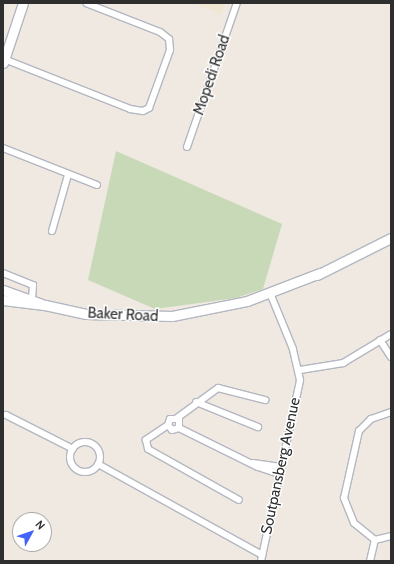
<!DOCTYPE html>
<style>
body{margin:0}
#map{position:relative;width:394px;height:564px;overflow:hidden;background:#efe9e1;font-family:Cabin,sans-serif}
div>[style]{position:absolute}
.education>*{inset:0;background:#f0e6d1}
.cemetery>*{inset:0;background:#c8d9b8}
.roads{filter:drop-shadow(1px 0 #b4b7c1) drop-shadow(-1px 0 #b4b7c1) drop-shadow(0 1px #b4b7c1) drop-shadow(0 -1px #b4b7c1)}
.street>*{height:6px;margin:-3px;padding:0 3px;transform-origin:3px;border-radius:3px;background:#fff}
.street>.ring{margin:-3px;padding:0;box-sizing:content-box;background:none;border:6px solid #fff;border-radius:50%}
.secondary>*{height:9px;margin:-4.5px;padding:0 4.5px;transform-origin:4.5px;border-radius:4.5px;background:#fff}
span{translate:-50% -50%;white-space:nowrap;text-align:center;line-height:1.15;-webkit-text-stroke:3px #fff;paint-order:stroke}
.street-label{font-size:15px;color:#2e2e2e}
.frame{position:absolute;inset:0;border:4px solid #2e2e2e;pointer-events:none}
.north{position:absolute;left:12px;top:512px;width:40px;height:40px;box-sizing:border-box;background:#fff;border:1px solid #ababab;border-radius:50%;rotate:50deg;font-size:11px;font-weight:700;line-height:16px;text-align:center;color:#2e2e2e}
.north::after{content:'';display:block;margin:auto;width:14px;height:18px;background:#4264fb;clip-path:polygon(50% 0,100% 100%,50% 72%,0 100%)}
</style>
<div id="map">
<div class="education">
<div style="clip-path:polygon(193px 3px,225px 3px,221px 14px)"></div>
</div>
<div class="cemetery">
<div style="clip-path:polygon(116px 151px,282px 224px,263px 289px,236px 298px,155px 309px,88px 280px)"></div>
</div>
<div class="roads">
<div class="street">
<div style="left:4px;top:59px;width:136px;rotate:21.6deg"></div>
<div style="left:130px;top:109px;width:13px;rotate:9deg"></div>
<div style="left:143px;top:111px;width:7px;rotate:-27deg"></div>
<div style="left:149px;top:108px;width:62px;rotate:-70.1deg"></div>
<div style="left:170px;top:50px;width:11px;rotate:-95deg"></div>
<div style="left:169px;top:39px;width:11px;rotate:-142deg"></div>
<div style="left:160px;top:32px;width:79px;rotate:-158.6deg"></div>
<div style="left:187px;top:147px;width:152px;rotate:-70.9deg"></div>
<div style="left:3px;top:148px;width:101px;rotate:21.5deg"></div>
<div style="left:52px;top:231px;width:58px;rotate:-74.1deg"></div>
<div style="left:3px;top:273px;width:32px;rotate:22deg"></div>
<div style="left:33px;top:285px;width:14px;rotate:94deg"></div>
<div style="left:380px;top:340px;width:20px;rotate:57deg"></div>
<div style="left:300px;top:370px;width:44px;rotate:-9.2deg"></div>
<div style="left:343px;top:363px;width:56px;rotate:-31.1deg"></div>
<div style="left:196px;top:402px;width:67px;rotate:22deg"></div>
<div style="left:6px;top:415px;width:75px;rotate:26.9deg"></div>
<div style="left:177px;top:418px;width:51px;rotate:-36.2deg"></div>
<div style="left:218px;top:388px;width:49px;rotate:14.3deg"></div>
<div style="left:168px;top:425px;width:27px;rotate:146deg"></div>
<div style="left:146px;top:440px;width:9px;rotate:77deg"></div>
<div style="left:148px;top:449px;width:104px;rotate:29.3deg"></div>
<div style="left:179px;top:428px;width:9px;rotate:-90deg"></div>
<div style="left:179px;top:419px;width:9px;rotate:180deg"></div>
<div style="left:170px;top:419px;width:6px;rotate:108deg"></div>
<div style="left:168px;top:425px;width:6px;rotate:51deg"></div>
<div style="left:172px;top:430px;width:7px;rotate:-16deg"></div>
<div style="left:179px;top:428px;width:88px;rotate:26.3deg"></div>
<div style="left:258px;top:467px;width:23px;rotate:18deg"></div>
<div class="ring" style="left:70px;top:442px;width:24px;height:24px"></div>
<div style="left:253px;top:463px;width:28px;rotate:8deg"></div>
<div style="left:98px;top:464px;width:188px;rotate:29deg"></div>
<div style="left:375px;top:540px;width:27px;rotate:-141deg"></div>
<div style="left:354px;top:523px;width:27px;rotate:-112deg"></div>
<div style="left:344px;top:498px;width:69px;rotate:-77.4deg"></div>
<div style="left:359px;top:431px;width:17px;rotate:-45deg"></div>
<div style="left:371px;top:419px;width:21px;rotate:-19deg"></div>
<div style="left:375px;top:540px;width:16px;rotate:-14deg"></div>
<div style="left:261px;top:561px;width:185px;rotate:-77.8deg"></div>
<div style="left:300px;top:380px;width:32px;rotate:-103deg"></div>
<div style="left:293px;top:349px;width:61px;rotate:-112.3deg"></div>
<div style="left:370px;top:561px;width:22px;rotate:-77deg"></div>
</div>
<div class="secondary">
<div style="left:3px;top:63px;width:63px;rotate:-71.6deg"></div>
<div style="left:317px;top:275px;width:83px;rotate:-26.6deg"></div>
<div style="left:3px;top:290px;width:45px;rotate:19.7deg"></div>
<div style="left:45px;top:305px;width:42px;rotate:12.4deg"></div>
<div style="left:86px;top:314px;width:86px;rotate:1.3deg"></div>
<div style="left:172px;top:316px;width:76px;rotate:-11.3deg"></div>
<div style="left:247px;top:301px;width:78px;rotate:-21deg"></div>
<div style="left:3px;top:300px;width:39px;rotate:7deg"></div>
</div>
</div>
<div class="street-label">
<span style="left:212px;top:75px;rotate:-71deg">Mopedi Road</span>
<span style="left:123px;top:315px;rotate:3deg">Baker Road</span>
<span style="left:281px;top:466px;rotate:-78deg">Soutpansberg Avenue</span>
</div>
<div class="frame"></div>
<div class="north">N</div>
</div>
